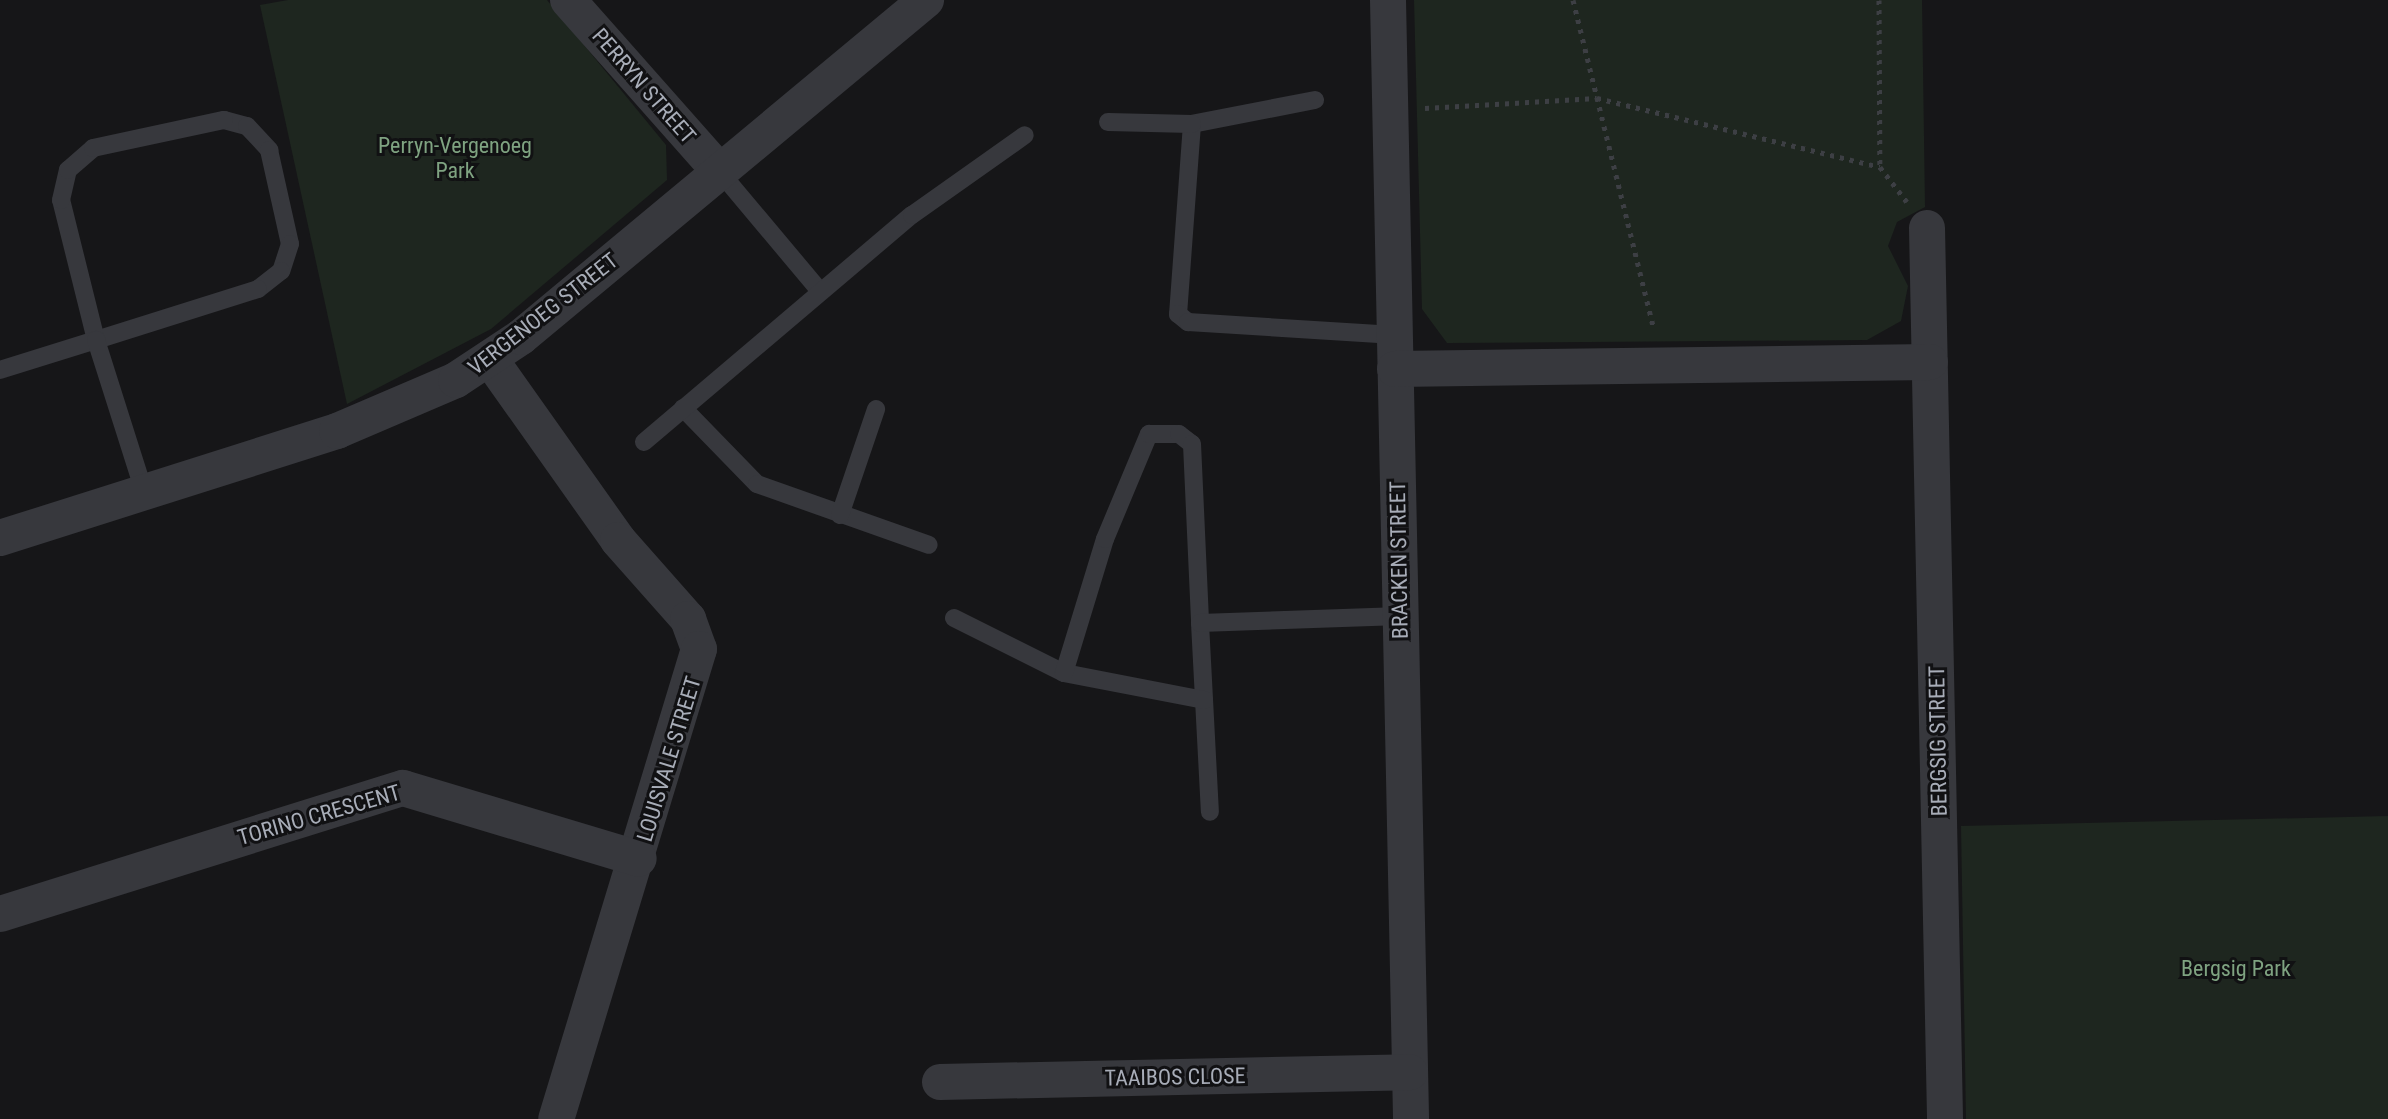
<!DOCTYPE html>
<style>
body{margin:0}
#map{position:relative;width:2388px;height:1119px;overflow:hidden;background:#161618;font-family:"Roboto Condensed",sans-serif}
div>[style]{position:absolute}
.green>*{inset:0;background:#1e261f}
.path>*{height:5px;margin-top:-2.5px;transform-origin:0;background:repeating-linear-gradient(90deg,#3d3f44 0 4px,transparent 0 10px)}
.service>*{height:18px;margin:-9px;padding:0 9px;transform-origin:9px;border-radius:9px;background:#37383d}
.minor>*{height:36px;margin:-18px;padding:0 18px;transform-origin:18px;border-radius:18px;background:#37383d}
span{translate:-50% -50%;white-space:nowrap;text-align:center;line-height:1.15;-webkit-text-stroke:6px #111113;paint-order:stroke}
.street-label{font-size:22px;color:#a8adb8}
.park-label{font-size:22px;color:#7fa381}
</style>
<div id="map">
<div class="green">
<div style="clip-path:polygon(288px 0,547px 0,666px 145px,667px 180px,491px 329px,347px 404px,260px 5px)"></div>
<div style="clip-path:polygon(1414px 0,1922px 0,1925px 207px,1897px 222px,1888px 246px,1908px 286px,1901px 321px,1867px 340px,1447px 343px,1422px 309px)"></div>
<div style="clip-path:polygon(2388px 816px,2388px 1119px,1966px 1119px,1961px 826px)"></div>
</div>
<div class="path">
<div style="left:1573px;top:0;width:339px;rotate:76.2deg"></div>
<div style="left:1879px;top:0;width:167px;rotate:89.7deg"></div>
<div style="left:1880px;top:167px;width:44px;rotate:52.4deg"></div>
<div style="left:1425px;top:108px;width:172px;rotate:-3.3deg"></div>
<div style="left:1597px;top:98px;width:291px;rotate:13.7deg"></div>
</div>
<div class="service">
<div style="left:1315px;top:100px;width:125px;rotate:169deg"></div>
<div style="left:1192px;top:124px;width:191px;rotate:94.2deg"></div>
<div style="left:1178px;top:314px;width:13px;rotate:39deg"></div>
<div style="left:1188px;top:322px;width:207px;rotate:3.6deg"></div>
<div style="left:224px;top:120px;width:24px;rotate:15deg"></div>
<div style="left:247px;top:126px;width:33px;rotate:47deg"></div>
<div style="left:269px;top:150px;width:96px;rotate:77.4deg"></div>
<div style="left:290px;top:244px;width:28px;rotate:108deg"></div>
<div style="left:281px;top:271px;width:29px;rotate:142deg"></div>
<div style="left:258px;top:289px;width:170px;rotate:162.5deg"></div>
<div style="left:96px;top:340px;width:144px;rotate:-104deg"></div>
<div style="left:61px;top:200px;width:31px;rotate:-77deg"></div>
<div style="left:68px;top:170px;width:33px;rotate:-41deg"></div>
<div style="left:93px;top:148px;width:134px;rotate:-12.1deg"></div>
<div style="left:1108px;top:122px;width:84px;rotate:1.4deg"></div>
<div style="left:720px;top:172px;width:155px;rotate:50deg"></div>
<div style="left:0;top:370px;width:101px;rotate:-17.4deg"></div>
<div style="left:96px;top:340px;width:158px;rotate:72.4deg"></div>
<div style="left:683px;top:408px;width:106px;rotate:45.8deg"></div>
<div style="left:757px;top:484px;width:182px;rotate:19.5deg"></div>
<div style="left:644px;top:442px;width:351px;rotate:-40.3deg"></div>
<div style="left:912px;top:215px;width:138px;rotate:-35.3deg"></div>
<div style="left:840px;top:515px;width:112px;rotate:-71.2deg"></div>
<div style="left:954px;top:618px;width:123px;rotate:26.6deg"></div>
<div style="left:1200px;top:623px;width:189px;rotate:87deg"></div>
<div style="left:1204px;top:700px;width:143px;rotate:-169.1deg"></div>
<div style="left:1064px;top:673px;width:140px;rotate:-73deg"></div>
<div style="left:1105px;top:539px;width:114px;rotate:-67.3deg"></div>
<div style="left:1149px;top:434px;width:30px"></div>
<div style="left:1179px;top:434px;width:16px;rotate:38deg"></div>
<div style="left:1192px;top:444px;width:179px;rotate:87.4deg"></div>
<div style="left:1200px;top:623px;width:201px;rotate:-2deg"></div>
</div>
<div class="minor">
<div style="left:568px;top:0;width:230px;rotate:48.5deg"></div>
<div style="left:1388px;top:0;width:1119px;rotate:88.82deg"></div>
<div style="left:1927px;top:228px;width:891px;rotate:88.84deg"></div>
<div style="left:490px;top:359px;width:222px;rotate:54.7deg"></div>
<div style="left:618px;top:540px;width:106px;rotate:48.5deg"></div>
<div style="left:688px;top:619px;width:32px;rotate:70deg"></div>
<div style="left:699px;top:649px;width:491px;rotate:106.9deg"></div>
<div style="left:1395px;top:369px;width:535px;rotate:-0.75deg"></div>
<div style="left:0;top:538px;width:354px;rotate:-17.6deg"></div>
<div style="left:337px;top:431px;width:129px;rotate:-23.2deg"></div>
<div style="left:456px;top:380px;width:78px;rotate:-33.5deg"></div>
<div style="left:521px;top:337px;width:527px;rotate:-39.76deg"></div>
<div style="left:0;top:914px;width:422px;rotate:-17.4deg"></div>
<div style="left:403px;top:788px;width:246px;rotate:16.7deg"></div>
<div style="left:940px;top:1082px;width:470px;rotate:-1.2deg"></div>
</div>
<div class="street-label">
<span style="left:644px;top:86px;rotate:49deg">PERRYN STREET</span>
<span style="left:543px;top:314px;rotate:-38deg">VERGENOEG STREET</span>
<span style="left:1399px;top:560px;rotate:-91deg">BRACKEN STREET</span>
<span style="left:1938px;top:741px;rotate:-91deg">BERGSIG STREET</span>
<span style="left:669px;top:759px;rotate:-73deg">LOUISVALE STREET</span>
<span style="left:319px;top:815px;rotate:-16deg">TORINO CRESCENT</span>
<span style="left:1175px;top:1077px;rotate:-1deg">TAAIBOS CLOSE</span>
</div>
<div class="park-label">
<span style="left:455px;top:158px">Perryn-Vergenoeg<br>Park</span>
<span style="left:2236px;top:969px">Bergsig Park</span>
</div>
</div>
